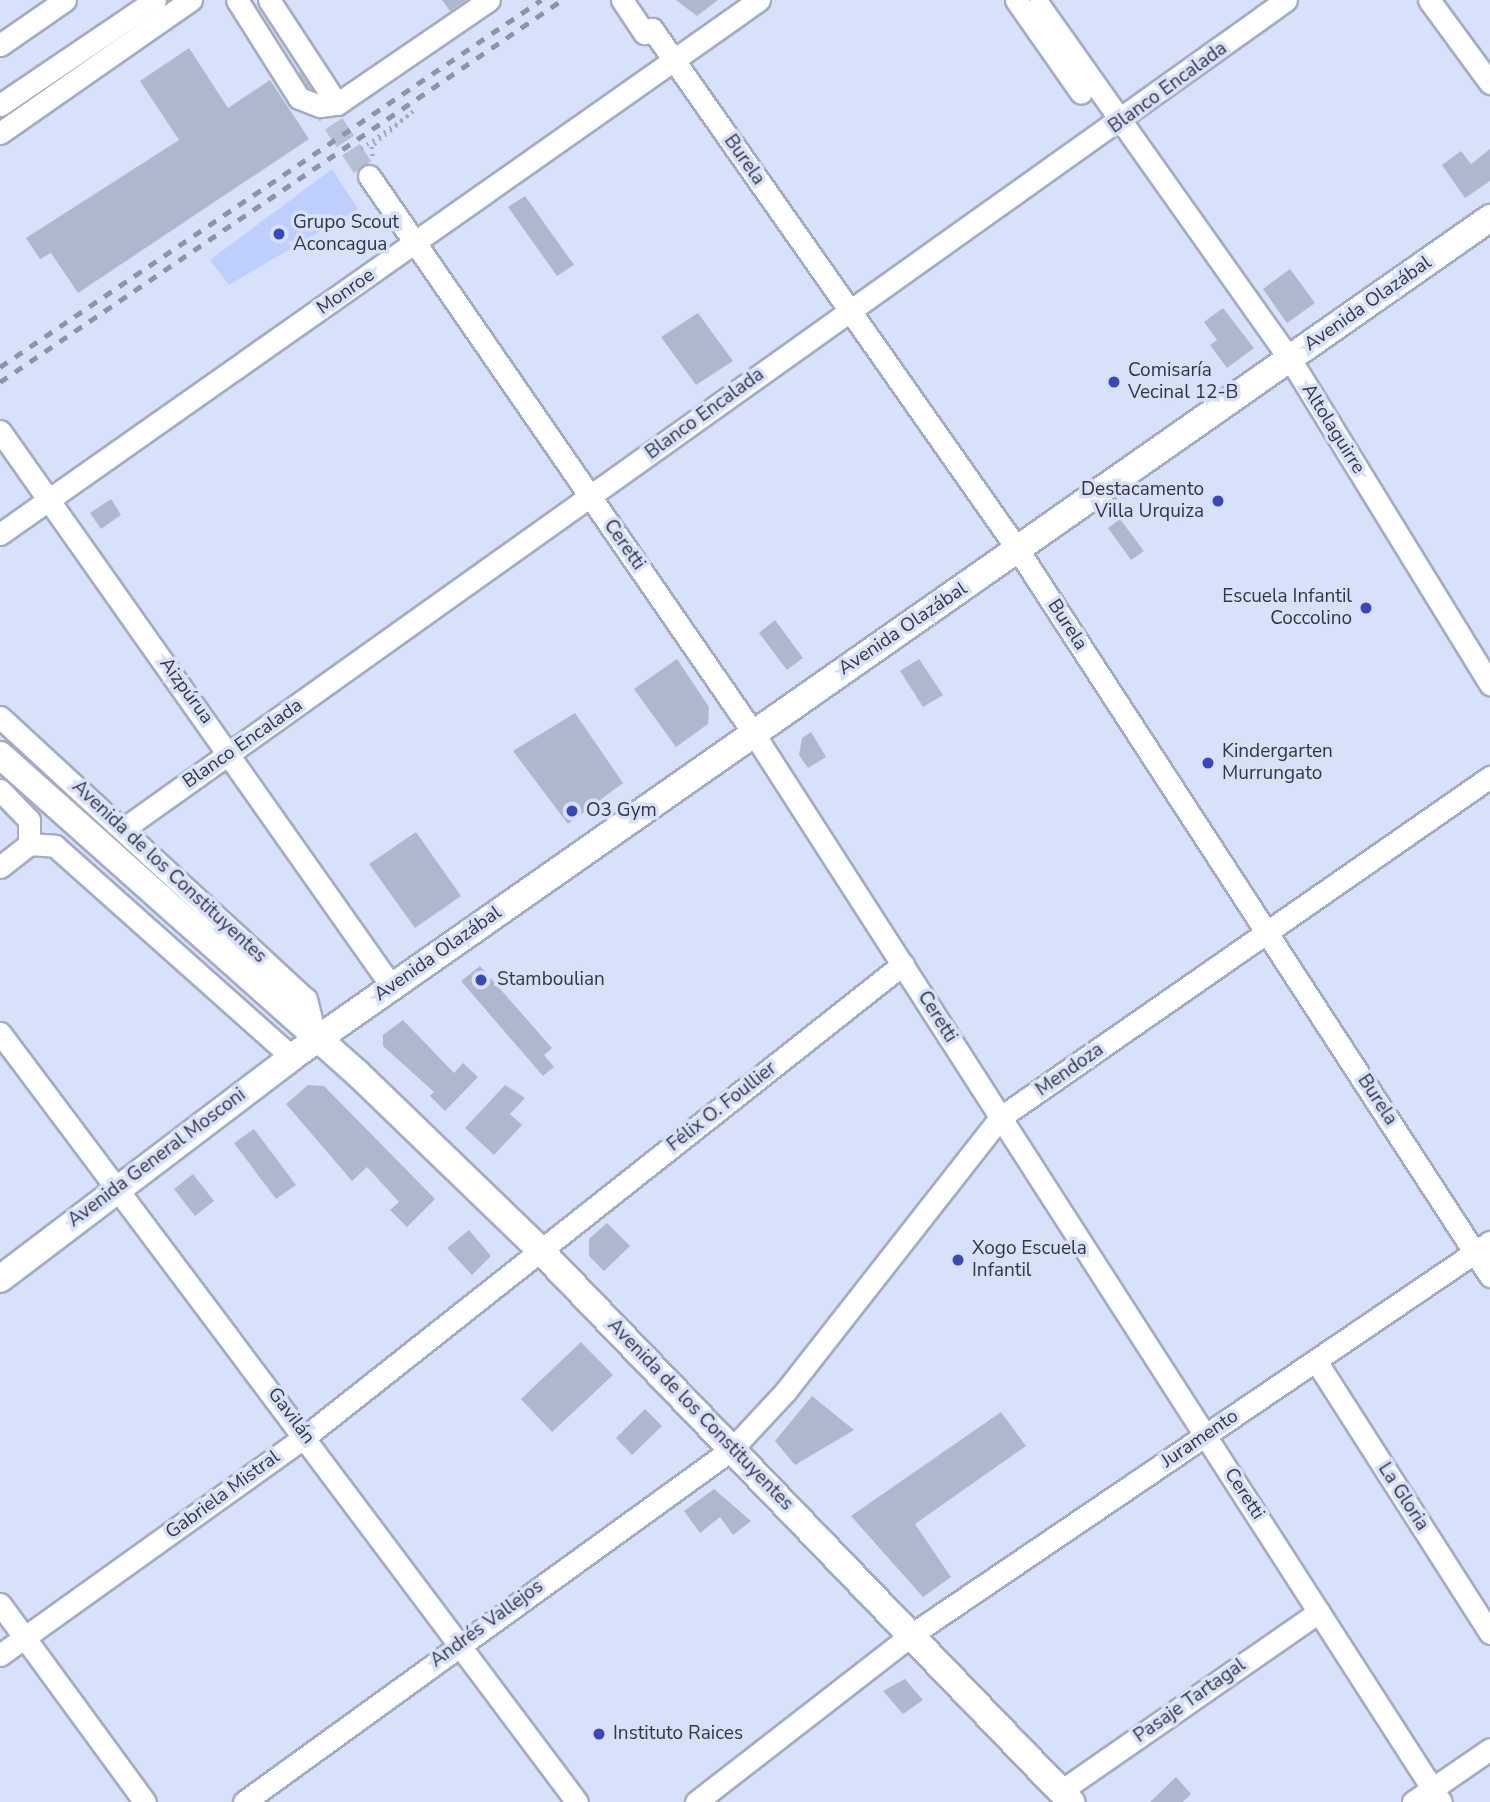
<!DOCTYPE html>
<meta charset="utf-8">
<style>
body{margin:0}
#map{position:relative;width:1490px;height:1802px;overflow:hidden;background:#d8e1fa;font-family:"Nunito Sans",sans-serif}
div>[style]{position:absolute}
.green>*{inset:0;background:#becefe}
.building>*{inset:0;background:#afb7cf}
.minor-tunnel>*{height:21px;margin-top:-10.5px;transform-origin:0;background:repeating-linear-gradient(90deg,#b7bfd5 0 21px,transparent 0 31px)}
.path>*{height:3.5px;margin-top:-1.75px;transform-origin:0;background:repeating-linear-gradient(90deg,#a3aabf 0 2px,transparent 0 7px)}
.roads{filter:drop-shadow(2px 0 #a4acc4) drop-shadow(-2px 0 #a4acc4) drop-shadow(0 2px #a4acc4) drop-shadow(0 -2px #a4acc4)}
.minor>*{height:21px;margin:-10.5px;padding:0 10.5px;transform-origin:10.5px;border-radius:10.5px;background:#fff}
.major>*{height:26px;margin:-13px;padding:0 13px;transform-origin:13px;border-radius:13px;background:#fff}
.rail>*{height:5px;margin-top:-2.5px;transform-origin:0;background:repeating-linear-gradient(90deg,#8e94a6 0 9px,transparent 0 18px)}
.dots>*{width:19px;height:19px;translate:-50% -50%;box-sizing:border-box;border:4px solid #d8e1fa;border-radius:50%}
span{translate:-50% -50%;white-space:nowrap;text-align:center;line-height:1.15;-webkit-text-stroke:7px #d8e1fa;paint-order:stroke}
.street-label{font-size:19px;color:#343741}
.poi-label{font-size:19px;color:#343741}
.left{translate:0 -50%;text-align:left}
.right{translate:-100% -50%;text-align:right}
</style>
<div id="map">
<div class="green">
<div style="clip-path:polygon(332px 169px,358px 209px,229px 285px,210px 260px)"></div>
</div>
<div class="building">
<div style="clip-path:polygon(442px 0,466px 0,450px 11px)"></div>
<div style="clip-path:polygon(676px 0,718px 0,697px 16px)"></div>
<div style="clip-path:polygon(189px 48px,228px 108px,270px 80px,309px 139px,78px 293px,51px 253px,40px 259px,26px 238px,179px 140px,140px 81px)"></div>
<div style="clip-path:polygon(1490px 149px,1490px 181px,1465px 198px,1442px 165px,1461px 151px,1471px 164px)"></div>
<div style="clip-path:polygon(525px 196px,574px 265px,557px 276px,508px 207px)"></div>
<div style="clip-path:polygon(1290px 269px,1315px 303px,1287px 323px,1263px 289px)"></div>
<div style="clip-path:polygon(1223px 308px,1254px 348px,1227px 368px,1210px 345px,1217px 340px,1204px 322px)"></div>
<div style="clip-path:polygon(698px 313px,733px 361px,696px 385px,661px 337px)"></div>
<div style="clip-path:polygon(111px 499px,121px 515px,101px 529px,90px 513px)"></div>
<div style="clip-path:polygon(1120px 519px,1144px 551px,1131px 560px,1108px 528px)"></div>
<div style="clip-path:polygon(775px 620px,803px 658px,787px 670px,759px 633px)"></div>
<div style="clip-path:polygon(677px 659px,709px 707px,708px 724px,676px 747px,634px 689px)"></div>
<div style="clip-path:polygon(919px 659px,943px 695px,923px 707px,900px 671px)"></div>
<div style="clip-path:polygon(575px 713px,623px 783px,568px 824px,513px 751px)"></div>
<div style="clip-path:polygon(811px 732px,826px 757px,808px 768px,799px 755px,802px 738px)"></div>
<div style="clip-path:polygon(416px 832px,461px 896px,415px 928px,369px 864px)"></div>
<div style="clip-path:polygon(480px 966px,552px 1048px,544px 1055px,554px 1067px,543px 1076px,461px 981px)"></div>
<div style="clip-path:polygon(403px 1020px,454px 1073px,463px 1063px,478px 1077px,445px 1111px,430px 1096px,434px 1092px,383px 1046px,383px 1035px)"></div>
<div style="clip-path:polygon(308px 1085px,324px 1086px,435px 1199px,407px 1227px,390px 1210px,399px 1202px,367px 1167px,352px 1181px,286px 1104px)"></div>
<div style="clip-path:polygon(505px 1085px,525px 1098px,510px 1114px,522px 1125px,494px 1155px,465px 1128px)"></div>
<div style="clip-path:polygon(254px 1129px,296px 1185px,276px 1199px,234px 1143px)"></div>
<div style="clip-path:polygon(193px 1174px,214px 1201px,195px 1216px,174px 1189px)"></div>
<div style="clip-path:polygon(607px 1223px,630px 1246px,604px 1271px,589px 1256px,589px 1239px)"></div>
<div style="clip-path:polygon(469px 1230px,491px 1256px,472px 1275px,447px 1248px)"></div>
<div style="clip-path:polygon(581px 1342px,613px 1375px,552px 1432px,521px 1399px)"></div>
<div style="clip-path:polygon(812px 1396px,854px 1430px,795px 1465px,775px 1441px)"></div>
<div style="clip-path:polygon(645px 1409px,662px 1426px,632px 1455px,616px 1438px)"></div>
<div style="clip-path:polygon(1001px 1412px,1026px 1446px,915px 1524px,951px 1577px,923px 1597px,851px 1516px)"></div>
<div style="clip-path:polygon(714px 1489px,751px 1521px,733px 1535px,720px 1517px,700px 1533px,684px 1511px)"></div>
<div style="clip-path:polygon(905px 1679px,923px 1700px,903px 1714px,883px 1691px)"></div>
<div style="clip-path:polygon(1176px 1777px,1191px 1794px,1183px 1802px,1150px 1802px)"></div>
</div>
<div class="minor-tunnel">
<div style="left:299px;top:72px;width:125px;rotate:56.1deg"></div>
</div>
<div class="path">
<div style="left:361px;top:149px;width:64px;rotate:-35.4deg"></div>
<div style="left:413px;top:112px;width:54px;rotate:139.5deg"></div>
<div style="left:372px;top:147px;width:12px;rotate:85deg"></div>
</div>
<div class="roads">
<div class="minor">
<div style="left:237px;top:0;width:116px;rotate:57.7deg"></div>
<div style="left:299px;top:98px;width:22px;rotate:21deg"></div>
<div style="left:320px;top:106px;width:17px;rotate:-7deg"></div>
<div style="left:337px;top:104px;width:184px;rotate:-34.4deg"></div>
<div style="left:269px;top:0;width:124px;rotate:56.8deg"></div>
<div style="left:622px;top:0;width:40px;rotate:56deg"></div>
<div style="left:644px;top:33px;width:9px;rotate:-27deg"></div>
<div style="left:652px;top:29px;width:637px;rotate:54.91deg"></div>
<div style="left:1018px;top:550px;width:866px;rotate:56.97deg"></div>
<div style="left:1016px;top:0;width:113px;rotate:55deg"></div>
<div style="left:1429px;top:0;width:103px;rotate:53.7deg"></div>
<div style="left:1039px;top:5px;width:434px;rotate:54.7deg"></div>
<div style="left:1290px;top:359px;width:382px;rotate:58.4deg"></div>
<div style="left:0;top:45px;width:79px;rotate:-34.7deg"></div>
<div style="left:0;top:105px;width:187px;rotate:-34.1deg"></div>
<div style="left:0;top:133px;width:233px;rotate:-34.9deg"></div>
<div style="left:369px;top:176px;width:674px;rotate:55.39deg"></div>
<div style="left:752px;top:731px;width:1273px;rotate:57.25deg"></div>
<div style="left:0;top:431px;width:680px;rotate:54.81deg"></div>
<div style="left:0;top:534px;width:928px;rotate:-35.13deg"></div>
<div style="left:0;top:717px;width:416px;rotate:42.7deg"></div>
<div style="left:306px;top:999px;width:42px;rotate:76.3deg"></div>
<div style="left:0;top:790px;width:42px;rotate:46deg"></div>
<div style="left:29px;top:820px;width:24px;rotate:90deg"></div>
<div style="left:123px;top:829px;width:1428px;rotate:-35.48deg"></div>
<div style="left:0;top:867px;width:37px;rotate:-38deg"></div>
<div style="left:29px;top:844px;width:26px;rotate:4deg"></div>
<div style="left:55px;top:846px;width:317px;rotate:41.7deg"></div>
<div style="left:0;top:1033px;width:961px;rotate:53.12deg"></div>
<div style="left:1316px;top:1361px;width:323px;rotate:57.4deg"></div>
<div style="left:0;top:1604px;width:245px;rotate:53.8deg"></div>
<div style="left:0;top:1655px;width:376px;rotate:-35.6deg"></div>
<div style="left:306px;top:1436px;width:761px;rotate:-38.33deg"></div>
<div style="left:1061px;top:1791px;width:314px;rotate:-34.8deg"></div>
<div style="left:244px;top:1802px;width:602px;rotate:-35.88deg"></div>
<div style="left:732px;top:1449px;width:78px;rotate:-47.1deg"></div>
<div style="left:785px;top:1392px;width:350px;rotate:-51.9deg"></div>
<div style="left:1001px;top:1117px;width:596px;rotate:-34.81deg"></div>
<div style="left:696px;top:1802px;width:272px;rotate:-37.8deg"></div>
<div style="left:911px;top:1635px;width:700px;rotate:-34.17deg"></div>
<div style="left:1413px;top:1802px;width:93px;rotate:-34.5deg"></div>
</div>
<div class="major">
<div style="left:0;top:755px;width:480px;rotate:41.7deg"></div>
<div style="left:358px;top:1074px;width:255px;rotate:44deg"></div>
<div style="left:541px;top:1251px;width:765px;rotate:46.11deg"></div>
<div style="left:0;top:1279px;width:367px;rotate:-37.2deg"></div>
<div style="left:292px;top:1057px;width:1463px;rotate:-35deg"></div>
</div>
</div>
<div class="rail">
<div style="left:0;top:367px;width:654px;rotate:-34.15deg"></div>
<div style="left:0;top:382px;width:680px;rotate:-34.2deg"></div>
</div>
<div class="dots">
<div style="left:279px;top:234px;background:#3649bc"></div>
<div style="left:1114px;top:382px;background:#3649bc"></div>
<div style="left:1218px;top:501px;background:#3649bc"></div>
<div style="left:1366px;top:608px;background:#3649bc"></div>
<div style="left:1208px;top:763px;background:#3649bc"></div>
<div style="left:572px;top:811px;background:#3649bc"></div>
<div style="left:481px;top:980px;background:#3649bc"></div>
<div style="left:958px;top:1260px;background:#3649bc"></div>
<div style="left:599px;top:1734px;background:#3649bc"></div>
</div>
<div class="street-label">
<span style="left:1168px;top:88px;rotate:-36deg">Blanco Encalada</span>
<span style="left:744px;top:160px;rotate:55deg">Burela</span>
<span style="left:346px;top:292px;rotate:-35deg">Monroe</span>
<span style="left:1368px;top:304px;rotate:-35deg">Avenida Olazábal</span>
<span style="left:705px;top:414px;rotate:-36deg">Blanco Encalada</span>
<span style="left:1333px;top:429px;rotate:58deg">Altolaguirre</span>
<span style="left:624px;top:545px;rotate:55deg">Ceretti</span>
<span style="left:1067px;top:625px;rotate:57deg">Burela</span>
<span style="left:903px;top:629px;rotate:-34deg">Avenida Olazábal</span>
<span style="left:186px;top:691px;rotate:54deg">Aizpúrua</span>
<span style="left:243px;top:744px;rotate:-35deg">Blanco Encalada</span>
<span style="left:169px;top:872px;rotate:43deg">Avenida de los Constituyentes</span>
<span style="left:438px;top:954px;rotate:-35deg">Avenida Olazábal</span>
<span style="left:937px;top:1017px;rotate:58deg">Ceretti</span>
<span style="left:1070px;top:1070px;rotate:-35deg">Mendoza</span>
<span style="left:1377px;top:1100px;rotate:57deg">Burela</span>
<span style="left:722px;top:1107px;rotate:-38deg">Félix O. Foullier</span>
<span style="left:157px;top:1158px;rotate:-37deg">Avenida General Mosconi</span>
<span style="left:700px;top:1415px;rotate:46deg">Avenida de los Constituyentes</span>
<span style="left:291px;top:1416px;rotate:53deg">Gavilán</span>
<span style="left:1200px;top:1439px;rotate:-34deg">Juramento</span>
<span style="left:1244px;top:1494px;rotate:57deg">Ceretti</span>
<span style="left:223px;top:1495px;rotate:-36deg">Gabriela Mistral</span>
<span style="left:1403px;top:1497px;rotate:57deg">La Gloria</span>
<span style="left:487px;top:1624px;rotate:-36deg">Andrés Vallejos</span>
<span style="left:1190px;top:1701px;rotate:-35deg">Pasaje Tartagal</span>
</div>
<div class="poi-label">
<span class="left" style="left:293px;top:234px">Grupo Scout<br>Aconcagua</span>
<span class="left" style="left:1128px;top:382px">Comisaría<br>Vecinal 12-B</span>
<span class="right" style="left:1204px;top:501px">Destacamento<br>Villa Urquiza</span>
<span class="right" style="left:1352px;top:608px">Escuela Infantil<br>Coccolino</span>
<span class="left" style="left:1222px;top:763px">Kindergarten<br>Murrungato</span>
<span class="left" style="left:586px;top:811px">O3 Gym</span>
<span class="left" style="left:497px;top:980px">Stamboulian</span>
<span class="left" style="left:972px;top:1260px">Xogo Escuela<br>Infantil</span>
<span class="left" style="left:613px;top:1734px">Instituto Raices</span>
</div>
</div>
